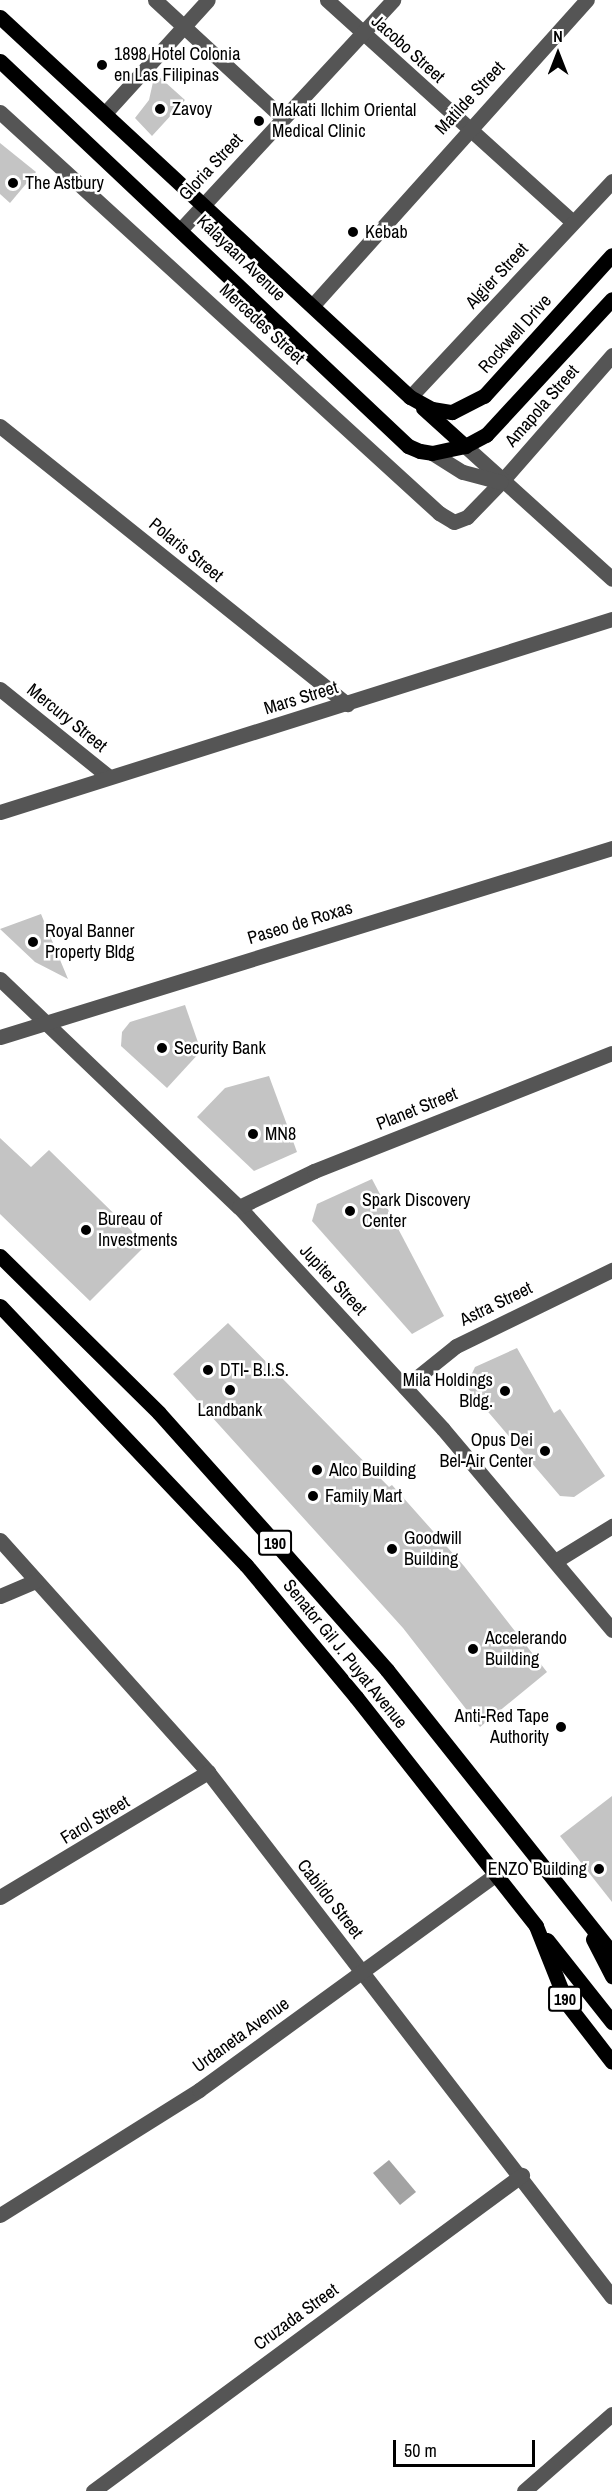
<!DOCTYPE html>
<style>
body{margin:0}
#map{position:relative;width:612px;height:2491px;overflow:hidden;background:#fff;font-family:"Archivo Narrow",sans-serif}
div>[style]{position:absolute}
.water>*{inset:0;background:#a3a3a3}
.building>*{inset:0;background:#c4c4c4}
.minor>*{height:15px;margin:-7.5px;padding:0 7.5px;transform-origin:7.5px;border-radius:7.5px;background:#555}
.major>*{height:15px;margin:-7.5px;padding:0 7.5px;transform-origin:7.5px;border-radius:7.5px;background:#000}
.dots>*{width:16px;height:16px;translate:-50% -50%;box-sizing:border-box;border:3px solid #fff;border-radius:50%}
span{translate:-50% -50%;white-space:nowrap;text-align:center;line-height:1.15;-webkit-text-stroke:5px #fff;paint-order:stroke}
.shield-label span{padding:2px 4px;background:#fff;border:2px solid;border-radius:4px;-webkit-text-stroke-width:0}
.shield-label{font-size:16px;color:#000;font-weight:700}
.street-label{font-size:18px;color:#000}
.poi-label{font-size:18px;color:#000}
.left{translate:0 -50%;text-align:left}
.right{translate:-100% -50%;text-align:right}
.north{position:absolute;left:528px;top:24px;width:60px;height:60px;-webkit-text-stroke:4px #fff;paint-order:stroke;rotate:0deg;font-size:16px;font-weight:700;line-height:24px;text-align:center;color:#000}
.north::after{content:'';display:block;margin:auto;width:21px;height:27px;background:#000;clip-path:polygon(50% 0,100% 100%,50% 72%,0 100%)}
.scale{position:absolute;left:393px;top:2440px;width:142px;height:27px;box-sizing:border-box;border:3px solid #000;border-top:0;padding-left:8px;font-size:18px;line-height:21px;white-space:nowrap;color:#000;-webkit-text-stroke:4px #fff;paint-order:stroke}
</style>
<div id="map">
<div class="water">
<div style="clip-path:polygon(389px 2160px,416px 2192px,400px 2205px,373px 2173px)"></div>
</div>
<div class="building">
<div style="clip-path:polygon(155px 73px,185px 100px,152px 136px,135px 118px,149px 100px)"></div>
<div style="clip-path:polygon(0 143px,36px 172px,10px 203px,0 194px)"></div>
<div style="clip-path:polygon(41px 914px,58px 955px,68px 979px,35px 962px,0 929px)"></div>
<div style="clip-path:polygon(185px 1005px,201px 1051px,167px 1088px,121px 1046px,122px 1032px,130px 1022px)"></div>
<div style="clip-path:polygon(269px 1076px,297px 1152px,254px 1171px,197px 1117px,225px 1088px)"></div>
<div style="clip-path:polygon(0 1138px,31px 1167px,49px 1150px,146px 1245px,90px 1301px,0 1214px)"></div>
<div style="clip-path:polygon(372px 1179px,444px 1316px,412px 1334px,312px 1221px,317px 1204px)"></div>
<div style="clip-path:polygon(228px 1323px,389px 1487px,392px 1485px,464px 1566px,547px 1672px,480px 1727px,403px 1628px,173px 1374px)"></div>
<div style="clip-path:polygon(517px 1348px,554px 1413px,560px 1409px,605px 1476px,574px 1497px,560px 1496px,466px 1386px,475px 1367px)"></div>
<div style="clip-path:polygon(612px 1796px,612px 1902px,560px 1836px)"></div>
</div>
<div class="minor">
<div style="left:155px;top:0;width:174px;rotate:42.7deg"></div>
<div style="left:327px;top:0;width:331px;rotate:42.1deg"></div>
<div style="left:0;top:112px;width:595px;rotate:42.41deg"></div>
<div style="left:439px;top:513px;width:17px;rotate:31deg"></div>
<div style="left:454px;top:522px;width:14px;rotate:-21deg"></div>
<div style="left:467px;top:517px;width:49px;rotate:-45.8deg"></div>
<div style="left:501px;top:482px;width:169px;rotate:-48.8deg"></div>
<div style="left:106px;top:112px;width:151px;rotate:-47.7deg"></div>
<div style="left:182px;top:228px;width:311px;rotate:-47.2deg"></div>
<div style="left:313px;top:305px;width:410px;rotate:-48.1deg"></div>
<div style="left:410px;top:397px;width:296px;rotate:-46.9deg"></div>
<div style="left:0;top:426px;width:445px;rotate:38.7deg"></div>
<div style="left:465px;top:446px;width:198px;rotate:42.1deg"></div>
<div style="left:432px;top:453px;width:36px;rotate:32deg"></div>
<div style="left:463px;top:472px;width:39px;rotate:15deg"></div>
<div style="left:0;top:689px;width:140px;rotate:38.9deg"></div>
<div style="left:0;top:812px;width:642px;rotate:-17.5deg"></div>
<div style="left:0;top:979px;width:330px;rotate:43.7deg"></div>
<div style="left:239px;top:1207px;width:301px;rotate:47.4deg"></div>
<div style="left:443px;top:1429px;width:263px;rotate:49.9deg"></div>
<div style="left:0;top:1037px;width:641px;rotate:-17.16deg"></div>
<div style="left:239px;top:1207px;width:83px;rotate:-25.6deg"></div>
<div style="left:314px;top:1171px;width:321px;rotate:-21.6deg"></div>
<div style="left:405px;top:1387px;width:65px;rotate:-38.8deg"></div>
<div style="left:456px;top:1346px;width:174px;rotate:-26deg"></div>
<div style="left:0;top:1540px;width:312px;rotate:48.1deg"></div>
<div style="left:208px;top:1772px;width:662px;rotate:52.42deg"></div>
<div style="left:557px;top:1560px;width:65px;rotate:-31.7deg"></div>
<div style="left:0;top:1596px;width:39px;rotate:-23deg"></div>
<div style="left:0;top:1897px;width:243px;rotate:-31deg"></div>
<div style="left:0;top:2215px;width:235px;rotate:-32.1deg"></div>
<div style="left:199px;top:2090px;width:367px;rotate:-36deg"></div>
<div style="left:93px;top:2491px;width:533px;rotate:-36.38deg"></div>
<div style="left:524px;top:2491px;width:117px;rotate:-41.2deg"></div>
</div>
<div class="major">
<div style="left:0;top:17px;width:559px;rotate:42.83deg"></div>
<div style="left:410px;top:397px;width:25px;rotate:29deg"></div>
<div style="left:432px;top:409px;width:20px;rotate:9deg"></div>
<div style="left:452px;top:412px;width:36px;rotate:-27deg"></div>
<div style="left:484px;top:396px;width:190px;rotate:-47.8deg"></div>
<div style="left:0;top:61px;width:561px;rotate:43.34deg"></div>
<div style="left:408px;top:446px;width:13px;rotate:23deg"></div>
<div style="left:420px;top:451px;width:12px;rotate:9deg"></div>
<div style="left:432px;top:453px;width:34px;rotate:-12deg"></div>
<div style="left:465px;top:446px;width:24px;rotate:-28deg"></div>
<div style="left:486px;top:435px;width:185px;rotate:-47.2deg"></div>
<div style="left:423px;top:408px;width:57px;rotate:42.1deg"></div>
<div style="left:0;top:1256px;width:223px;rotate:44.6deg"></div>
<div style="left:159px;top:1413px;width:176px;rotate:48.2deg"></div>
<div style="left:276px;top:1544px;width:168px;rotate:48.6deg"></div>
<div style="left:387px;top:1670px;width:362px;rotate:51.5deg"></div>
<div style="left:0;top:1306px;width:357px;rotate:46.5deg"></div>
<div style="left:246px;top:1565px;width:172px;rotate:50.2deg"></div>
<div style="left:356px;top:1697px;width:291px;rotate:51.8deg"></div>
<div style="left:536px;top:1926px;width:84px;rotate:68.3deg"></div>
<div style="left:567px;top:2004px;width:73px;rotate:52.2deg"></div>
<div style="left:593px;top:1939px;width:42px;rotate:62.8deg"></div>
<div style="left:547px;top:1940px;width:105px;rotate:51.6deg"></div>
</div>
<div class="dots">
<div style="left:102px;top:65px;background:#000"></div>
<div style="left:160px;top:109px;background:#000"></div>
<div style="left:259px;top:121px;background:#000"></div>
<div style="left:13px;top:183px;background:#000"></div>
<div style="left:353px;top:232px;background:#000"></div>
<div style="left:33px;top:942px;background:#000"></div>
<div style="left:162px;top:1048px;background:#000"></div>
<div style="left:253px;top:1134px;background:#000"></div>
<div style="left:350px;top:1211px;background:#000"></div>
<div style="left:86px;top:1230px;background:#000"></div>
<div style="left:208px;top:1370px;background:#000"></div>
<div style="left:230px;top:1390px;background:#000"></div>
<div style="left:505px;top:1391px;background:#000"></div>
<div style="left:545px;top:1451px;background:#000"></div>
<div style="left:317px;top:1470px;background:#000"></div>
<div style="left:313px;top:1496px;background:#000"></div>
<div style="left:392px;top:1549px;background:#000"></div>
<div style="left:473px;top:1649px;background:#000"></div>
<div style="left:561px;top:1727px;background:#000"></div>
<div style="left:599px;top:1869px;background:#000"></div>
</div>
<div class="shield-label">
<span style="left:275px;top:1543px">190</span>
<span style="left:565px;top:1999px">190</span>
</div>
<div class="street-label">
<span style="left:408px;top:49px;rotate:42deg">Jacobo Street</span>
<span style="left:470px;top:98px;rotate:-47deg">Matilde Street</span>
<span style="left:211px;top:167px;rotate:-47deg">Gloria Street</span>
<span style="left:241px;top:258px;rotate:44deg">Kalayaan Avenue</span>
<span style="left:497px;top:276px;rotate:-47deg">Algier Street</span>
<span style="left:262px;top:324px;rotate:43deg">Mercedes Street</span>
<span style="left:515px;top:334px;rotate:-48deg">Rockwell Drive</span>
<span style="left:542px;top:406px;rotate:-49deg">Amapola Street</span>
<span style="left:186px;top:550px;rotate:39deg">Polaris Street</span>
<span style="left:301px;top:698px;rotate:-17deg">Mars Street</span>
<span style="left:67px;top:718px;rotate:39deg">Mercury Street</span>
<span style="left:300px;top:923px;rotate:-17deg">Paseo de Roxas</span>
<span style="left:417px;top:1109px;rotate:-22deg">Planet Street</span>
<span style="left:333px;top:1280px;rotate:47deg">Jupiter Street</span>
<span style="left:496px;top:1304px;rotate:-26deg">Astra Street</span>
<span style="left:345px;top:1654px;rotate:51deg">Senator Gil J. Puyat Avenue</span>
<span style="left:95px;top:1820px;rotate:-31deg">Farol Street</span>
<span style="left:330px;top:1899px;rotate:52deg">Cabildo Street</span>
<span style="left:241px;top:2035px;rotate:-36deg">Urdaneta Avenue</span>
<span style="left:296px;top:2317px;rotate:-36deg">Cruzada Street</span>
</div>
<div class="poi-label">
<span class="left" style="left:114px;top:65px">1898 Hotel Colonia<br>en Las Filipinas</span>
<span class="left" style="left:172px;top:109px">Zavoy</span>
<span class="left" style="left:272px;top:121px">Makati Ilchim Oriental<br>Medical Clinic</span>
<span class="left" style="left:25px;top:183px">The Astbury</span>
<span class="left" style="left:365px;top:232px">Kebab</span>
<span class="left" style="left:45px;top:942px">Royal Banner<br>Property Bldg</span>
<span class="left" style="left:174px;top:1048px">Security Bank</span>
<span class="left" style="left:265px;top:1134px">MN8</span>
<span class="left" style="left:362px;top:1211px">Spark Discovery<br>Center</span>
<span class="left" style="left:98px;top:1230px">Bureau of<br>Investments</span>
<span class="left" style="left:220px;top:1370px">DTI- B.I.S.</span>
<span class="right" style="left:493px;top:1391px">Mila Holdings<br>Bldg.</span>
<span style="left:230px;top:1410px">Landbank</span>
<span class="right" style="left:533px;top:1451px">Opus Dei<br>Bel-Air Center</span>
<span class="left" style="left:329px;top:1470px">Alco Building</span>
<span class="left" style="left:325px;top:1496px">Family Mart</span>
<span class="left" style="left:404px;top:1549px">Goodwill<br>Building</span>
<span class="left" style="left:485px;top:1649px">Accelerando<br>Building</span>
<span class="right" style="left:549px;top:1727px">Anti-Red Tape<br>Authority</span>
<span class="right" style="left:587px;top:1869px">ENZO Building</span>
</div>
<div class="north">N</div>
<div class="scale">50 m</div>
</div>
